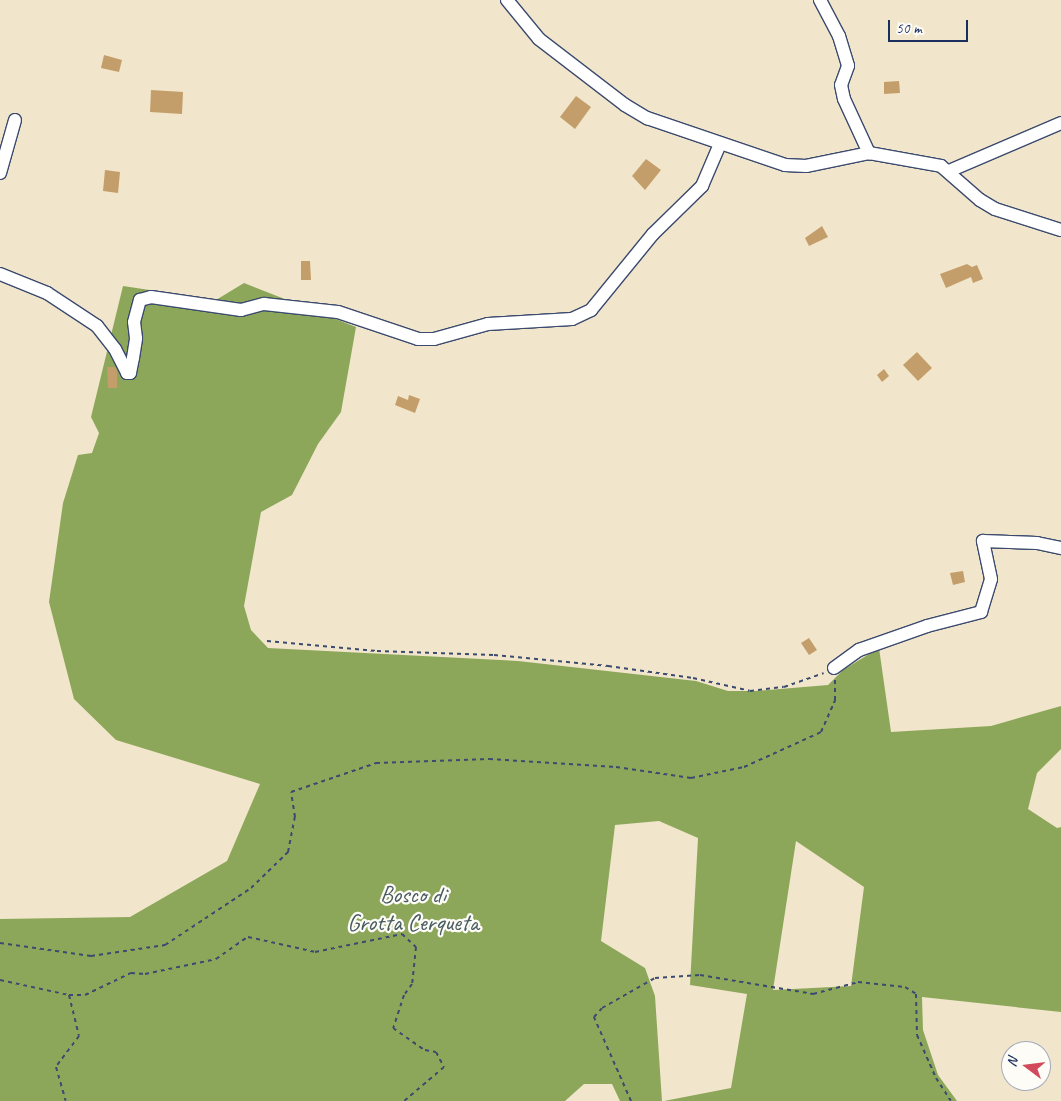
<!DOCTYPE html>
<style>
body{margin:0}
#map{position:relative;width:1061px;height:1101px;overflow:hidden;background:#f1e6cb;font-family:Caveat,sans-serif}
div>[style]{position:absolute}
.forest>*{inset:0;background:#8da75a}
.building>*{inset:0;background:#c49e6a}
.path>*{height:2px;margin-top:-1px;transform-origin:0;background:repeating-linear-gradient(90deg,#3b4a6e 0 4px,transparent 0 8px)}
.roads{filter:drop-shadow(1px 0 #3b4a6e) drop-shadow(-1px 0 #3b4a6e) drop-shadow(0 1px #3b4a6e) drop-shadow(0 -1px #3b4a6e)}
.minor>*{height:12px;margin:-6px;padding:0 6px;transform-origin:6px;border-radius:6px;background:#fff}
span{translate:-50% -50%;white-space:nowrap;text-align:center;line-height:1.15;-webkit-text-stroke:4.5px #fdfcf7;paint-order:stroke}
.park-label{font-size:24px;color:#485b60}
.north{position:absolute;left:1001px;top:1041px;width:50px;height:50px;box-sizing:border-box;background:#fdfcf7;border:1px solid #a3aaba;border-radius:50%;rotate:285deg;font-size:14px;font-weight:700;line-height:20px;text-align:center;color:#1b2f5e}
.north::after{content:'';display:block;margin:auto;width:18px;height:22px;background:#d1495b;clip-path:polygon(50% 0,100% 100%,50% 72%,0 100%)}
.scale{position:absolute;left:888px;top:20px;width:80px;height:22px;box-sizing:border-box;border:2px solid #1b2f5e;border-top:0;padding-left:6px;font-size:15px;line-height:18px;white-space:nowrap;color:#1b2f5e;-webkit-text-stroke:4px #fdfcf7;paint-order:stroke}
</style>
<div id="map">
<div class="forest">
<div style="clip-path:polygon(evenodd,244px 283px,356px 327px,341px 412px,318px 444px,292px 495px,261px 512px,244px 606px,251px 630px,268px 648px,518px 661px,696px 681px,728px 691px,756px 691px,828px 685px,843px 670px,879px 648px,891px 732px,991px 726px,1061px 706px,1061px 749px,1037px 773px,1028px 809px,1057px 828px,1061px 827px,1061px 1012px,922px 997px,923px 1030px,938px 1075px,957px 1101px,664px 1101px,731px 1088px,747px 994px,690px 985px,698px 838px,659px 821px,615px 825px,601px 941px,645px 968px,655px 996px,662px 1101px,620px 1101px,612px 1084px,584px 1084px,565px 1101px,0 1101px,0 919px,130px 917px,227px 861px,260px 784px,116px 740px,74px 699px,49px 602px,63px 503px,78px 455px,92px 453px,99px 433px,91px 417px,123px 286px,216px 300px,244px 283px,796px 841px,864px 887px,851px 986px,773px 990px,796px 841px)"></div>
</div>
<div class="building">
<div style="clip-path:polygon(104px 55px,122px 60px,119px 72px,101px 68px)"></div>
<div style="clip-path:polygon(899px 81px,900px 93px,884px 94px,884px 82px)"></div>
<div style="clip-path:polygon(151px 90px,183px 92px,182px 114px,150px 112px)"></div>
<div style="clip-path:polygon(576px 96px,591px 107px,575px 129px,560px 117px)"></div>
<div style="clip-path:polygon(646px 159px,661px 170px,645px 190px,632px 176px)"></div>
<div style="clip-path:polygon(105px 170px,120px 172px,118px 193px,103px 191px)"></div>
<div style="clip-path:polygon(822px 226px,828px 237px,809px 246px,805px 238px)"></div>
<div style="clip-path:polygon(301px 261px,310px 261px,311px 280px,301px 280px)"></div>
<div style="clip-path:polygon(967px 264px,972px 267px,977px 265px,983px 279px,973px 283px,971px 277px,946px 288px,940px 274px)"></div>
<div style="clip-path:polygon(917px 352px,932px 368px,918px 381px,903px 365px)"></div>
<div style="clip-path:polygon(107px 367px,115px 367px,117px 371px,117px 388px,108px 388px)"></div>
<div style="clip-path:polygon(884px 369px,889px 376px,882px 382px,877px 375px)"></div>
<div style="clip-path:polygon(409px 395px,420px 399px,415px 413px,395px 405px,398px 396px,408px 400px)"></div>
<div style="clip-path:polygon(963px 571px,965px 582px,953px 585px,950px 573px)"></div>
<div style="clip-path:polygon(809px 638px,817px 650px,809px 655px,801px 643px)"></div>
</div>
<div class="path">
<div style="left:267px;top:641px;width:110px;rotate:5.2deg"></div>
<div style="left:377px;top:651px;width:117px;rotate:2deg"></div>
<div style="left:494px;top:655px;width:115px;rotate:5.5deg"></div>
<div style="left:608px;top:666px;width:86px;rotate:8deg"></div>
<div style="left:693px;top:678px;width:58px;rotate:12.8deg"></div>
<div style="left:750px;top:691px;width:34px;rotate:-7deg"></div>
<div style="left:784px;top:687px;width:42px;rotate:-19.3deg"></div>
<div style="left:0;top:943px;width:92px;rotate:8.1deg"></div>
<div style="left:91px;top:956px;width:75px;rotate:-8.5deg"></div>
<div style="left:165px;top:945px;width:103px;rotate:-33.5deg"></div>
<div style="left:251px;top:888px;width:52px;rotate:-44.2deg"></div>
<div style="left:288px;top:852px;width:36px;rotate:-79deg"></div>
<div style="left:295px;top:817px;width:25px;rotate:-99deg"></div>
<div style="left:291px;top:792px;width:90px;rotate:-18.8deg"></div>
<div style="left:376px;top:763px;width:113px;rotate:-2deg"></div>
<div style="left:489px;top:759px;width:127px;rotate:3.6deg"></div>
<div style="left:616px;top:767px;width:76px;rotate:8.3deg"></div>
<div style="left:691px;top:778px;width:54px;rotate:-11.7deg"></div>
<div style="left:744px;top:767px;width:85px;rotate:-24.4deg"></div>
<div style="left:821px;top:732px;width:35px;rotate:-66deg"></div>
<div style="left:835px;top:700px;width:21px;rotate:-90deg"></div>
<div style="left:0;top:980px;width:71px;rotate:12.3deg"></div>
<div style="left:69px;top:995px;width:42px;rotate:76.3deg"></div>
<div style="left:79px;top:1036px;width:39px;rotate:127deg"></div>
<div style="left:56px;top:1067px;width:35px;rotate:74deg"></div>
<div style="left:69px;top:995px;width:16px"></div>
<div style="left:85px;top:995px;width:51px;rotate:-25.6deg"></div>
<div style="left:131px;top:973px;width:14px;rotate:4deg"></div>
<div style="left:145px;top:974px;width:73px;rotate:-11.9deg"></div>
<div style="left:216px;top:959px;width:39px;rotate:-35deg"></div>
<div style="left:248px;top:937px;width:69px;rotate:12.6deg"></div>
<div style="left:315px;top:952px;width:89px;rotate:-11.7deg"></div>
<div style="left:402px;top:934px;width:19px;rotate:43deg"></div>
<div style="left:416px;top:947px;width:37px;rotate:96deg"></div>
<div style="left:412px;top:984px;width:14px;rotate:126deg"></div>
<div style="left:404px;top:995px;width:35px;rotate:108deg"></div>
<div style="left:393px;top:1028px;width:39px;rotate:35deg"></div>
<div style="left:425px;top:1050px;width:11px;rotate:10deg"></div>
<div style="left:436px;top:1052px;width:17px;rotate:62deg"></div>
<div style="left:444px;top:1067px;width:52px;rotate:139.6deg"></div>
<div style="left:631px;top:1101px;width:92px;rotate:-113.8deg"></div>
<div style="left:594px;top:1017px;width:12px;rotate:-48deg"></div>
<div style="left:602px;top:1008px;width:61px;rotate:-29.5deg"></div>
<div style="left:655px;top:978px;width:45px;rotate:-3.8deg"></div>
<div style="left:700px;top:975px;width:115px;rotate:9.5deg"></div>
<div style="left:813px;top:994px;width:47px;rotate:-14.9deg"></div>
<div style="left:858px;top:982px;width:47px;rotate:6.1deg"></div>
<div style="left:905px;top:987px;width:13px;rotate:32deg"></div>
<div style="left:916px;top:994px;width:41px;rotate:88.6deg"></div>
<div style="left:917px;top:1035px;width:47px;rotate:66.2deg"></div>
<div style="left:936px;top:1078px;width:27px;rotate:57deg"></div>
</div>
<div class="roads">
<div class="minor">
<div style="left:507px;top:0;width:50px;rotate:50.6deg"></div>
<div style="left:539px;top:39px;width:108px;rotate:37.5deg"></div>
<div style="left:625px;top:105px;width:26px;rotate:31deg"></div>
<div style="left:647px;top:118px;width:146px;rotate:18.8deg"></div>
<div style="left:785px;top:165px;width:21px;rotate:3deg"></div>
<div style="left:806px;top:166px;width:64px;rotate:-11.7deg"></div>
<div style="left:869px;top:153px;width:73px;rotate:10.2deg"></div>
<div style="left:941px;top:166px;width:52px;rotate:41.1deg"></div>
<div style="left:980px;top:200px;width:17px;rotate:31deg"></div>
<div style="left:995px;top:209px;width:69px;rotate:17.7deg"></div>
<div style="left:820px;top:0;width:41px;rotate:62.2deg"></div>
<div style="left:839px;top:36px;width:31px;rotate:73deg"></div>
<div style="left:848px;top:66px;width:20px;rotate:110deg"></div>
<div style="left:841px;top:85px;width:14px;rotate:78deg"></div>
<div style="left:844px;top:99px;width:60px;rotate:65.2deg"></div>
<div style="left:949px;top:171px;width:122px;rotate:-23.2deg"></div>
<div style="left:0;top:173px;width:55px;rotate:-74.2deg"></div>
<div style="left:0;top:274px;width:51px;rotate:22deg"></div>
<div style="left:47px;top:293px;width:60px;rotate:33.4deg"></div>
<div style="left:97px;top:326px;width:29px;rotate:52deg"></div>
<div style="left:115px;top:349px;width:27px;rotate:63deg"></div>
<div style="left:127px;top:373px;width:3px"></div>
<div style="left:130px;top:373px;width:15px;rotate:-79deg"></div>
<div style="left:133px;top:358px;width:20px;rotate:-81deg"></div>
<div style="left:136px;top:338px;width:16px;rotate:-97deg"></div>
<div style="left:134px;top:322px;width:23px;rotate:-75deg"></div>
<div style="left:140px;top:300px;width:11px;rotate:-15deg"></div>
<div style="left:151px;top:297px;width:91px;rotate:8.2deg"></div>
<div style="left:241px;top:310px;width:24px;rotate:-15deg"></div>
<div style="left:264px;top:304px;width:74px;rotate:6.2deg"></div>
<div style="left:338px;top:312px;width:84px;rotate:18.6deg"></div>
<div style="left:418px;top:339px;width:16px"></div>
<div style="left:434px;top:339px;width:56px;rotate:-15.5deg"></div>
<div style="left:488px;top:324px;width:84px;rotate:-3.4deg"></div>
<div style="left:572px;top:319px;width:21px;rotate:-25deg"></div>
<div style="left:591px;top:310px;width:98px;rotate:-50.8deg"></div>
<div style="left:653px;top:234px;width:69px;rotate:-44.4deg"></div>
<div style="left:702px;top:186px;width:46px;rotate:-66.8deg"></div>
<div style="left:834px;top:668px;width:31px;rotate:-36deg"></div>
<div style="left:859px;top:650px;width:72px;rotate:-19.4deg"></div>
<div style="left:927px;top:626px;width:56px;rotate:-14.5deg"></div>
<div style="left:981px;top:612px;width:34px;rotate:-73deg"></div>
<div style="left:991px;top:579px;width:39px;rotate:-102deg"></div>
<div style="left:983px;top:541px;width:54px;rotate:2.1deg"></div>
<div style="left:1037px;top:543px;width:25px;rotate:12deg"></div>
</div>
</div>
<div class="park-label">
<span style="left:413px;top:909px">Bosco di<br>Grotta Cerqueta</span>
</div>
<div class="north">N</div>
<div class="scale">50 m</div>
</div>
